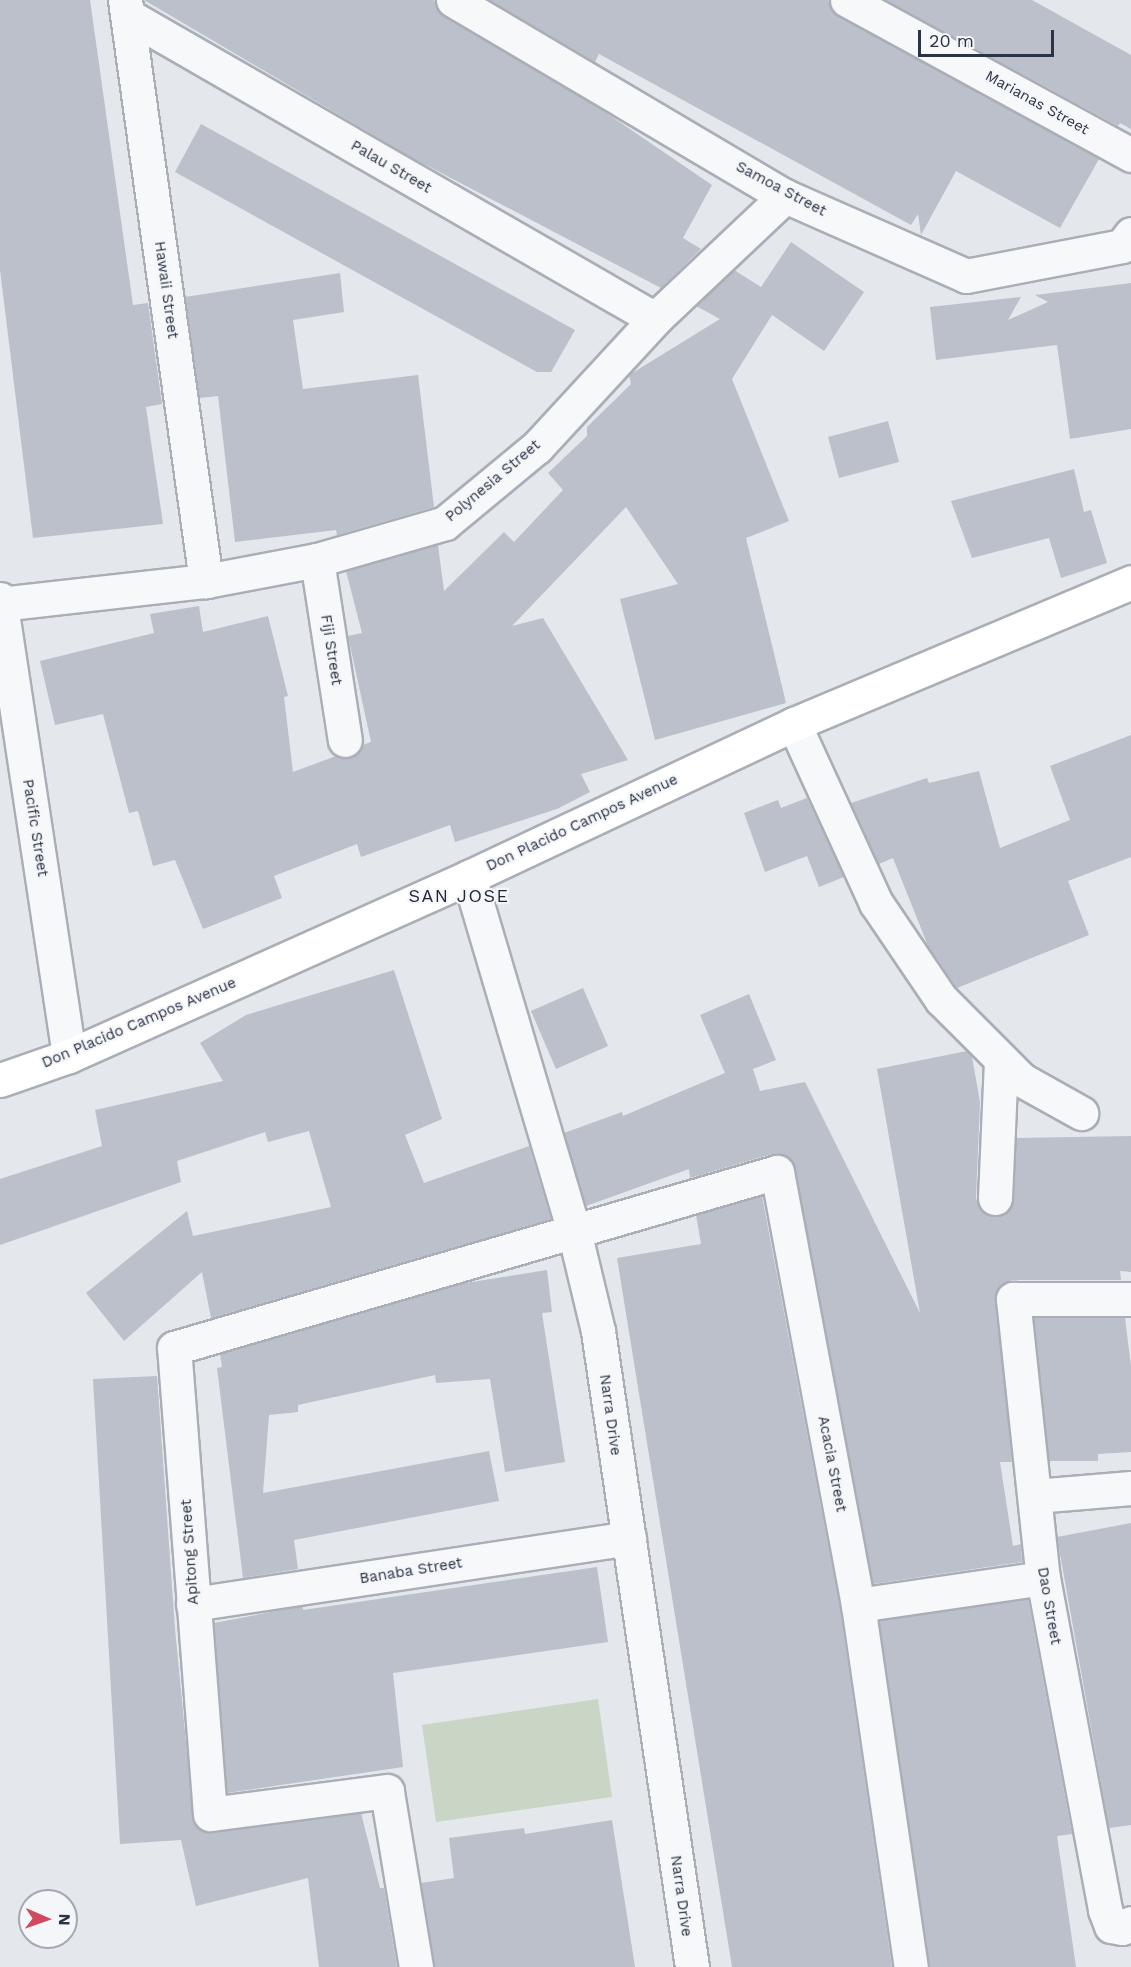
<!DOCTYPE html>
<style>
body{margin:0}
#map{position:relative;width:1131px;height:1967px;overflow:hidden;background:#e4e7ec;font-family:"Work Sans",sans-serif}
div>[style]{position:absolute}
.green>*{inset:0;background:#c9d6c5}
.building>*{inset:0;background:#bbc0ca}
.roads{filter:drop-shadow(2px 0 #a9aeb7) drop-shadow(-2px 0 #a9aeb7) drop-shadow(0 2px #a9aeb7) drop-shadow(0 -2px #a9aeb7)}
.minor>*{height:33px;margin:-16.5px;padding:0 16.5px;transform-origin:16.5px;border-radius:16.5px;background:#f7f8fa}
.major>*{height:33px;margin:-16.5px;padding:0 16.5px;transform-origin:16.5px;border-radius:16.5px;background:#fff}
span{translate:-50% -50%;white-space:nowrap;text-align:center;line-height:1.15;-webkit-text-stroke:4.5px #f4f6f9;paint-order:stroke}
.street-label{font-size:15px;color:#2b3445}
.quarter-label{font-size:18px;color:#1d2536;letter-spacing:1.5px}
.north{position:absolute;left:18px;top:1889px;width:60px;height:60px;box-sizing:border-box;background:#f4f6f9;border:2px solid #a4a8b1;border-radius:50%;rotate:92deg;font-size:16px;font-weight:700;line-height:24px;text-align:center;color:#2b3445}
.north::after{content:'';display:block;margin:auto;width:21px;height:27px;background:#d1495b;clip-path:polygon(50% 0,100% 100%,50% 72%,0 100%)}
.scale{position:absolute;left:918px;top:30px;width:136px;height:27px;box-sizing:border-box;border:3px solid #2b3445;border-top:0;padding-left:8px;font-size:18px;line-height:21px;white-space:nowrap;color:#2b3445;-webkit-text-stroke:4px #f4f6f9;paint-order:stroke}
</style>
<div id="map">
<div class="green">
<div style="clip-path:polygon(598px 1699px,612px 1797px,436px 1822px,422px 1725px)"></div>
</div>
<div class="building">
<div style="clip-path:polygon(0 0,90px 0,133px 305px,148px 303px,162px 404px,146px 407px,163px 524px,33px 538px,0 270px)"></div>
<div style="clip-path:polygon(144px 0,434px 0,443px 16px,599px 108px,712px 185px,683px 238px,701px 249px,661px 288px,409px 156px)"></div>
<div style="clip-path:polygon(490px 0,828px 0,838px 16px,1099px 159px,1060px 228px,956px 171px,921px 235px,918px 214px,911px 225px,599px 54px,595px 62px)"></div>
<div style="clip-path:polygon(886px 0,1032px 0,1131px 55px,1131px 129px,1120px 123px,1118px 126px)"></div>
<div style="clip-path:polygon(201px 124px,575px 330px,551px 372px,537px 372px,175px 172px)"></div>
<div style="clip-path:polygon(791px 242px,864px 292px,824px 351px,772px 315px,732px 379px,789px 521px,746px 538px,786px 703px,655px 740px,620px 599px,678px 584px,626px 507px,512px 626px,543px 618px,628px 760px,581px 774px,590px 792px,557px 809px,455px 842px,450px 825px,361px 857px,357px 844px,274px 876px,282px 898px,203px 929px,175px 860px,153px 866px,138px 811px,129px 813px,103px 714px,55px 725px,40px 661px,154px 633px,150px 614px,199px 606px,203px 632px,268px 616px,288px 696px,284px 697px,293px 772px,336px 756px,347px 759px,356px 755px,363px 745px,371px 742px,348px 636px,362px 633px,346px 571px,438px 545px,444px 591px,504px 532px,514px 542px,563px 490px,548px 473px,587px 436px,587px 427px,631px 384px,629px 375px,720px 319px,696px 306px,734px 270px,761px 287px)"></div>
<div style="clip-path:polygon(340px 273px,344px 312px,293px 320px,303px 389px,418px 375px,434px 507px,337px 535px,336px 530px,235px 542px,218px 396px,199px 398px,185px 297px)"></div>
<div style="clip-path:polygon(1131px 283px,1131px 429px,1070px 439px,1057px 345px,936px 360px,930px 307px,1021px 297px,1008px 320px,1048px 302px,1035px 295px)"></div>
<div style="clip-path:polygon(888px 421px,899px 462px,839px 478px,828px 437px)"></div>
<div style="clip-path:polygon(1074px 469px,1084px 512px,1091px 510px,1107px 563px,1061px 578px,1049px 538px,972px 558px,951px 501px)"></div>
<div style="clip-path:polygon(1131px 735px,1131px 857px,1068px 881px,1089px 935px,957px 988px,928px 946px,893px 858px,879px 864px,851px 803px,927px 778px,929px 783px,979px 771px,1000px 848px,1070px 820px,1050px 766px)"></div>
<div style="clip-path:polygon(807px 798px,844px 877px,819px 887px,807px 856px,765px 872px,744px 813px,778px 800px,781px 808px)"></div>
<div style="clip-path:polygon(394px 970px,442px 1119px,405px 1135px,424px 1183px,529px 1146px,551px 1219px,211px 1318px,202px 1272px,124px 1341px,86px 1293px,187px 1211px,193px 1236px,331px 1207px,309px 1131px,268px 1142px,265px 1132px,177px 1161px,181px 1182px,0 1245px,0 1179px,102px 1146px,95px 1110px,223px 1081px,200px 1043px,246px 1015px)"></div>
<div style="clip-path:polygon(583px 988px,608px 1046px,556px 1069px,531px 1011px)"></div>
<div style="clip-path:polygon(749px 994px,776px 1060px,753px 1069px,760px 1091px,805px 1082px,920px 1313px,877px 1069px,967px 1051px,972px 1057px,980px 1102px,976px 1198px,979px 1207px,994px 1217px,1004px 1214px,1014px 1199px,1016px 1138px,1131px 1136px,1131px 1272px,1120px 1271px,1121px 1280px,1012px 1280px,996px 1291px,1012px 1462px,1000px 1462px,1013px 1546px,1021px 1544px,1022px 1562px,873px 1584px,795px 1169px,790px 1159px,772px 1154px,690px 1178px,689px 1169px,586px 1206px,564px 1133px,622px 1112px,623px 1116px,725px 1073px,700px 1015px)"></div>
<div style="clip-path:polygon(762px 1196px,840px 1608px,892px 1967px,732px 1967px,617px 1258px,701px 1244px,696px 1215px)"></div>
<div style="clip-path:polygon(547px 1270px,552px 1312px,542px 1313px,565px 1462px,505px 1472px,490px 1379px,436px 1383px,435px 1375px,298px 1405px,298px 1412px,269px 1415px,263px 1493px,489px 1451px,499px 1501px,294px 1540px,298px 1569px,243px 1578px,217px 1368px,222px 1367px,220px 1354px,459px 1284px)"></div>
<div style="clip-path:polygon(1034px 1318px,1125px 1318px,1131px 1366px,1131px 1452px,1098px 1454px,1098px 1461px,1049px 1461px)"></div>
<div style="clip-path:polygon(157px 1376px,175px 1629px,194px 1824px,212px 1833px,361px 1813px,380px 1888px,384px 1888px,397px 1967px,319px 1967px,308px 1878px,196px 1906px,181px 1840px,120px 1844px,93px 1379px)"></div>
<div style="clip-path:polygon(1131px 1523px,1131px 1825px,1109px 1828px,1057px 1537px)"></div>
<div style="clip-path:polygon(597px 1567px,608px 1642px,393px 1673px,403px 1767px,227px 1793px,214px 1623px,303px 1606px,303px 1610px)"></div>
<div style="clip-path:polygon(1028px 1599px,1072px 1834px,1057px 1836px,1076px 1967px,929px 1967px,879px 1621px)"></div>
<div style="clip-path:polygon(612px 1820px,635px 1967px,434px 1967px,421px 1883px,454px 1878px,449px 1838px,524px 1828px,525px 1834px)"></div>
</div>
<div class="roads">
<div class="minor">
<div style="left:125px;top:0;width:587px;rotate:82.06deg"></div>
<div style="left:453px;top:0;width:386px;rotate:30.6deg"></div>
<div style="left:785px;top:196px;width:198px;rotate:23.8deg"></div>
<div style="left:966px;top:276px;width:159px;rotate:-10.9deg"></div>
<div style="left:1122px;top:246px;width:15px;rotate:-53deg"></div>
<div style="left:847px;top:0;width:324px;rotate:28.6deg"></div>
<div style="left:127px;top:15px;width:609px;rotate:29.93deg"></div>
<div style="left:317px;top:560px;width:182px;rotate:81.2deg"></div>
<div style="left:0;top:599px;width:462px;rotate:81.4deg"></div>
<div style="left:0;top:604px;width:207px;rotate:-6.4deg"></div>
<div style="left:206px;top:581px;width:113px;rotate:-10.7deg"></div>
<div style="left:317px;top:560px;width:133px;rotate:-16.1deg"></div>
<div style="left:445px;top:523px;width:119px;rotate:-39.6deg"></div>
<div style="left:537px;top:447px;width:174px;rotate:-47.3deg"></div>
<div style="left:655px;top:319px;width:179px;rotate:-43.4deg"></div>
<div style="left:794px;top:724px;width:197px;rotate:65.4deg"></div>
<div style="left:876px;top:903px;width:116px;rotate:55.9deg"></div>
<div style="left:941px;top:999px;width:115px;rotate:45deg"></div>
<div style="left:1022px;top:1080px;width:68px;rotate:29.2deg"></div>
<div style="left:469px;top:877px;width:369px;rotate:73.5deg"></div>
<div style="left:574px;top:1231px;width:103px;rotate:76.5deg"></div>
<div style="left:598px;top:1331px;width:643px;rotate:81.59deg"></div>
<div style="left:995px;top:1198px;width:137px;rotate:-87.5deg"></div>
<div style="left:1131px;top:1299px;width:118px;rotate:180deg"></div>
<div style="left:1013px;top:1299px;width:281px;rotate:83.9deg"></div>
<div style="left:1043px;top:1578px;width:338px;rotate:79.4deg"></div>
<div style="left:1105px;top:1910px;width:17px;rotate:69deg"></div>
<div style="left:1111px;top:1926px;width:11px;rotate:10deg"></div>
<div style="left:1122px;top:1928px;width:10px;rotate:-29deg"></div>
<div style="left:1035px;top:1496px;width:96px;rotate:-4.8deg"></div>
<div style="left:193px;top:1604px;width:441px;rotate:-8.6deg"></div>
<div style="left:858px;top:1605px;width:187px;rotate:-8.3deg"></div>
<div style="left:416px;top:1967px;width:178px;rotate:-99.4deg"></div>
<div style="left:387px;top:1791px;width:178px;rotate:172.6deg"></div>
<div style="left:210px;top:1814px;width:467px;rotate:-94.4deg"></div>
<div style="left:174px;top:1348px;width:628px;rotate:-16.27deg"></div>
<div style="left:777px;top:1172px;width:441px;rotate:79.4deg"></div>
<div style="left:858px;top:1605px;width:366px;rotate:81.7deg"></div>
</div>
<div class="major">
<div style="left:0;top:1080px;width:73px;rotate:-19.2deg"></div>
<div style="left:69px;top:1056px;width:438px;rotate:-24.1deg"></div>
<div style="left:469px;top:877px;width:359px;rotate:-25.2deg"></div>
<div style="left:794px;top:724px;width:366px;rotate:-22.8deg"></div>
</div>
</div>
<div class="street-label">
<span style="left:1037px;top:103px;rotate:29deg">Marianas Street</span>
<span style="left:391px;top:167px;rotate:30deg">Palau Street</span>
<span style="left:781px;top:189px;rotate:28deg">Samoa Street</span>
<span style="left:166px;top:290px;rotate:82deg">Hawaii Street</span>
<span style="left:493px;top:481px;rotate:-40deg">Polynesia Street</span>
<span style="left:331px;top:650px;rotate:81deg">Fiji Street</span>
<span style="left:582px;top:823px;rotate:-25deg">Don Placido Campos Avenue</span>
<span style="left:35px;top:828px;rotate:81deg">Pacific Street</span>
<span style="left:139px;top:1023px;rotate:-23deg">Don Placido Campos Avenue</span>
<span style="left:610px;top:1415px;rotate:82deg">Narra Drive</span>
<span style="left:832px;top:1464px;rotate:79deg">Acacia Street</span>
<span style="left:190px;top:1552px;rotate:-94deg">Apitong Street</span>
<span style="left:411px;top:1571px;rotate:-9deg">Banaba Street</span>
<span style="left:1049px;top:1606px;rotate:80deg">Dao Street</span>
<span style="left:681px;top:1896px;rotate:82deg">Narra Drive</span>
</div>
<div class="quarter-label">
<span style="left:459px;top:896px">SAN JOSE</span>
</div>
<div class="north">N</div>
<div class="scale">20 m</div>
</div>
